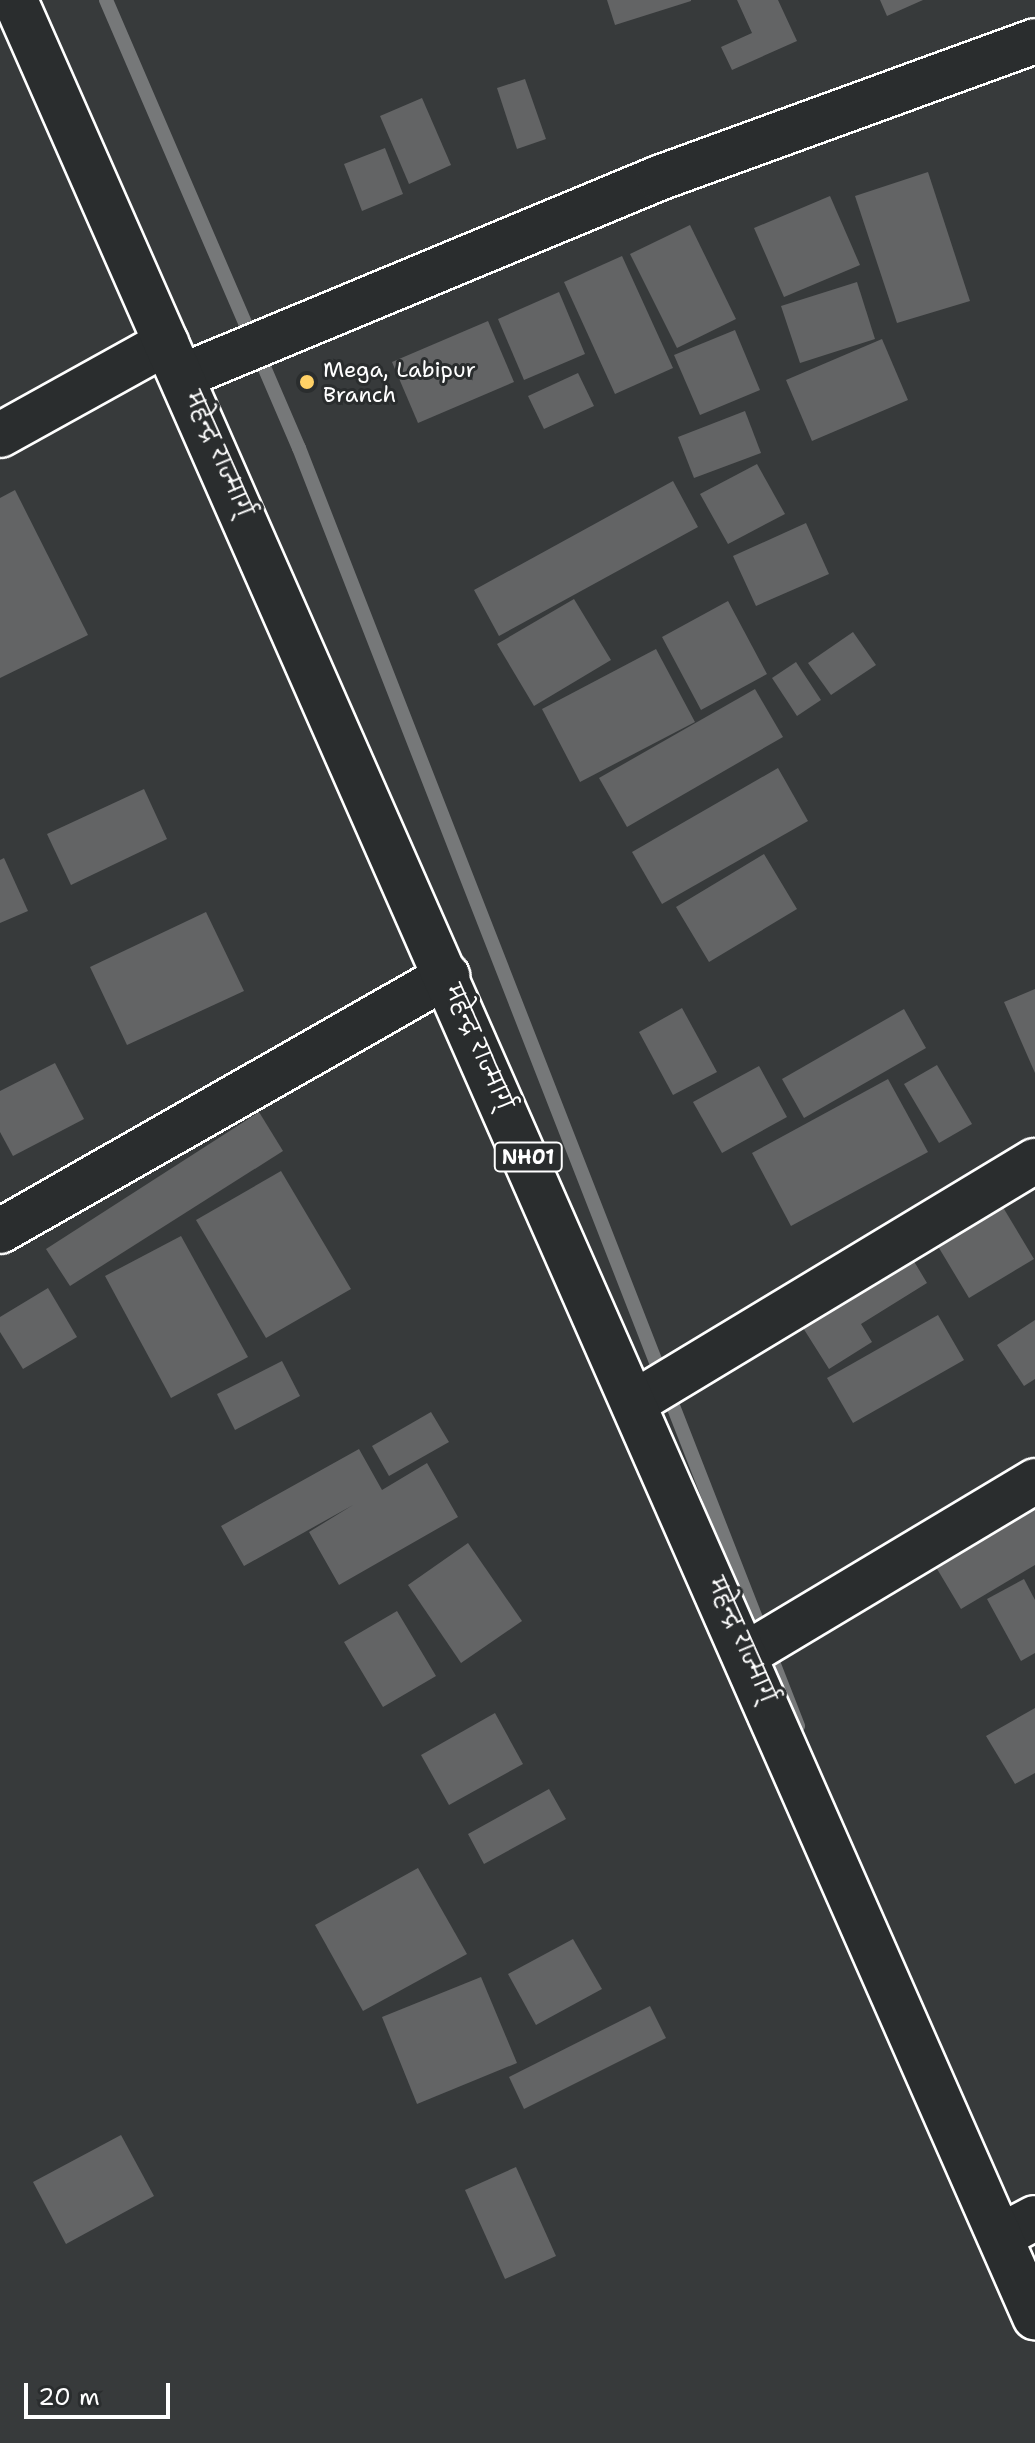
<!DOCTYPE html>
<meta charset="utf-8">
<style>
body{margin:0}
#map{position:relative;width:1035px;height:2443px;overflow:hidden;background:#373a3b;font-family:"Shantell Sans","Playpen Sans Deva",sans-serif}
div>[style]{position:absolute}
.stream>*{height:14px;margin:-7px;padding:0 7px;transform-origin:7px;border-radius:7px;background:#767879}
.building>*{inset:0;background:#636465}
.roads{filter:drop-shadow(2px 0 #fff) drop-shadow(-2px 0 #fff) drop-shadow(0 2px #fff) drop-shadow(0 -2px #fff)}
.minor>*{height:44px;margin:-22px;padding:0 22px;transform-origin:22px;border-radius:22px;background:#2a2d2e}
.highway>*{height:44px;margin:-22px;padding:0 22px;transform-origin:22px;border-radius:22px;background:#2a2d2e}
.dots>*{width:22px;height:22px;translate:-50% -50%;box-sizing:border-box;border:4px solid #2a2d2e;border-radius:50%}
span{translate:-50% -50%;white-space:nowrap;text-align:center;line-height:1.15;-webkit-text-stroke:6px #2a2d2e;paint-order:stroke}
.shield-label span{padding:2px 6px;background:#2a2d2e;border:2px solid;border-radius:6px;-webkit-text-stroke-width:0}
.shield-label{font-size:20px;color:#fff;font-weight:700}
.poi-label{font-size:22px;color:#fff}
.left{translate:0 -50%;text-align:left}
.street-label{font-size:22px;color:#fff}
.scale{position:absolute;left:24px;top:2383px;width:146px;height:36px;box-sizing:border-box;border:4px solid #fff;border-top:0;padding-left:10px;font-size:24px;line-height:28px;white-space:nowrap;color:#fff;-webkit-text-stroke:6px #2a2d2e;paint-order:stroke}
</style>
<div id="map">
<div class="stream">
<div style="left:106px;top:0;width:488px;rotate:66.7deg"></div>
<div style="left:299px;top:448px;width:1372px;rotate:68.67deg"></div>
</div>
<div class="building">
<div style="clip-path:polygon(607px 0,691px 0,691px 1px,615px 25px)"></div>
<div style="clip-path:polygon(737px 0,778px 0,797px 41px,732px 70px,721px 47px,752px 33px)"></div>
<div style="clip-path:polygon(880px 0,923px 0,887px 16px)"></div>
<div style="clip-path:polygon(525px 79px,546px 139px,517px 149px,497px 88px)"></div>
<div style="clip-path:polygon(422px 98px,451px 165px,409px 184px,380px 116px)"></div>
<div style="clip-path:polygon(385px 148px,403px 194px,362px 211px,344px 164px)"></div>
<div style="clip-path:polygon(928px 172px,970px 301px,897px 323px,855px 196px)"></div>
<div style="clip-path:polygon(830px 196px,860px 265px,784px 297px,754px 228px)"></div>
<div style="clip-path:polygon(690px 225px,736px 319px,677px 348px,630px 254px)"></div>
<div style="clip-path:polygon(622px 256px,673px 368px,615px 394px,564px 282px)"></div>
<div style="clip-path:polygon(857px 282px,875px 339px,800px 363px,781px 306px)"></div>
<div style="clip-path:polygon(559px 292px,585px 354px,524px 380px,498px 319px)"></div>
<div style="clip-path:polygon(488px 321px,514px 382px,418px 423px,392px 362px)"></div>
<div style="clip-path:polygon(735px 330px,760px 390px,700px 415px,674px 355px)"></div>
<div style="clip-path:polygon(882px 339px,908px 400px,812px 441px,786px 380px)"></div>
<div style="clip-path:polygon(578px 373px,594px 406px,544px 429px,528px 396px)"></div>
<div style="clip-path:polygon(745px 411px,761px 453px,694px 478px,678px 437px)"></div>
<div style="clip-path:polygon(757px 464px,785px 514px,728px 544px,700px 494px)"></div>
<div style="clip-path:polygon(673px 481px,698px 527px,499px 636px,474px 590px)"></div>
<div style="clip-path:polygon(15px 490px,88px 635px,0 678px,0 498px)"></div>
<div style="clip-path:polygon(806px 523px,829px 574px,756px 606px,733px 556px)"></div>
<div style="clip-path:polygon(574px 599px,611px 660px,534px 706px,497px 644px)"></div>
<div style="clip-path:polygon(728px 601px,767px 674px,701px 710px,662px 637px)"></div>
<div style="clip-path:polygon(853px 632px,876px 665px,831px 695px,808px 663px)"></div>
<div style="clip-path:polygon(656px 649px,695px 722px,580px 782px,542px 709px)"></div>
<div style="clip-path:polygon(796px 662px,821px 700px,797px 716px,772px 678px)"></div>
<div style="clip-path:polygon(755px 689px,783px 737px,627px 827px,599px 778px)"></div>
<div style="clip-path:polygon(778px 768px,808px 821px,662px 904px,632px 852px)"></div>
<div style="clip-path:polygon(144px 789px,167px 839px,71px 885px,47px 834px)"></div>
<div style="clip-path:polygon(764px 854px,797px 909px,709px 962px,676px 907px)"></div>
<div style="clip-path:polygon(4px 858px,28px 911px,0 923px,0 860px)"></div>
<div style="clip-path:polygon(206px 912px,244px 991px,127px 1045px,90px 967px)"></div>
<div style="clip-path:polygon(1035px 989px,1035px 1073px,1004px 1002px)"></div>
<div style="clip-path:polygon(682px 1008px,717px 1072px,673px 1095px,639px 1032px)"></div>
<div style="clip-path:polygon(904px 1009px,926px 1048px,804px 1118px,782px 1079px)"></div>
<div style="clip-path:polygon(55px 1063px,84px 1119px,13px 1156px,0 1132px,0 1091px)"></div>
<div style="clip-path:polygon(937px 1065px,972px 1124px,939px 1143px,904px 1084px)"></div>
<div style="clip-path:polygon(759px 1066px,787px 1117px,722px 1153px,693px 1102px)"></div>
<div style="clip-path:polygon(888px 1079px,928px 1152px,791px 1226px,752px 1153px)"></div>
<div style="clip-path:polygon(259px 1112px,283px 1151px,70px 1286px,46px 1249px)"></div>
<div style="clip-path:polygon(281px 1171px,351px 1289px,266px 1338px,196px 1220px)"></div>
<div style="clip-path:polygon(1001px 1204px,1034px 1259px,969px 1298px,936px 1243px)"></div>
<div style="clip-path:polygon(181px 1236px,248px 1357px,171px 1398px,105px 1276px)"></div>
<div style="clip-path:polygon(903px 1243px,927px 1283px,861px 1324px,872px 1342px,829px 1369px,793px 1312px)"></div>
<div style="clip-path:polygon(48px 1288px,77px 1337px,23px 1369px,0 1332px,0 1317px)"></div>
<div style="clip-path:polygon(938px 1315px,964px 1360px,853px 1423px,827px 1378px)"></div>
<div style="clip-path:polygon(1035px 1320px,1035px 1379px,1024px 1386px,997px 1345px)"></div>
<div style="clip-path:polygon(282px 1361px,300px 1396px,235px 1430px,217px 1394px)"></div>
<div style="clip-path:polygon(431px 1412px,449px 1442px,389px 1476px,372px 1446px)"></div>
<div style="clip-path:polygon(359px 1449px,382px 1490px,427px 1463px,458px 1517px,339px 1585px,309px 1532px,353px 1505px,244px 1566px,221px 1526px)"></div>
<div style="clip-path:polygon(1025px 1494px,1035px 1510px,1035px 1565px,961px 1609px,927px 1552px)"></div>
<div style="clip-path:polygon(468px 1543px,522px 1621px,461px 1663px,408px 1585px)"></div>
<div style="clip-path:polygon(1024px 1579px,1035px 1600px,1035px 1653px,1021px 1661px,987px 1599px)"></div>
<div style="clip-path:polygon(397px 1611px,436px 1676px,383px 1707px,344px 1642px)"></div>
<div style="clip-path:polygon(1035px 1708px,1035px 1773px,1015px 1784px,986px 1736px)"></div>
<div style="clip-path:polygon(495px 1713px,523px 1764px,449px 1805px,421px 1755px)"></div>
<div style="clip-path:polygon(549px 1789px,566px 1819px,484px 1864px,468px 1834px)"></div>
<div style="clip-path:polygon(418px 1868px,467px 1954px,363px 2011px,315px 1925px)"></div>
<div style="clip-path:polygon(573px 1939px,602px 1989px,536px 2025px,508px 1974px)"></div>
<div style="clip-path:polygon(481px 1977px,517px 2063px,417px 2104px,382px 2017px)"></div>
<div style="clip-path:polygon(650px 2006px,666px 2038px,524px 2109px,509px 2077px)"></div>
<div style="clip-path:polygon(121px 2135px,154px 2196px,66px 2244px,33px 2182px)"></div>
<div style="clip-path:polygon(516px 2167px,556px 2256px,505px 2279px,465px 2190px)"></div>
</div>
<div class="roads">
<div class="minor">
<div style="left:185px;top:375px;width:513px;rotate:-22.57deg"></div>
<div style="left:659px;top:178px;width:400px;rotate:-20deg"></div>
<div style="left:0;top:435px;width:190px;rotate:-29deg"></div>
<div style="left:0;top:1231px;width:515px;rotate:-29.7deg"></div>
<div style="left:637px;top:1401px;width:465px;rotate:-31.1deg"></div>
<div style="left:748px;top:1653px;width:335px;rotate:-30.9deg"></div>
<div style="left:1001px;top:2236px;width:38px;rotate:-28deg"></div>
</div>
<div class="highway">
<div style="left:15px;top:0;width:2532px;rotate:66.24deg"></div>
</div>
</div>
<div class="dots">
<div style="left:307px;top:382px;background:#ffd166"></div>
</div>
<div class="shield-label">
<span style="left:528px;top:1157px">NH01</span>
</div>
<div class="poi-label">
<span class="left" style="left:323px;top:382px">Mega, Labipur<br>Branch</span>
</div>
<div class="street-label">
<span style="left:219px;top:454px;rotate:66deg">महेन्द्र राज्मार्ग्</span>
<span style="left:479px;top:1047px;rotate:66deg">महेन्द्र राज्मार्ग्</span>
<span style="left:742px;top:1640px;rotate:66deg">महेन्द्र राज्मार्ग्</span>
</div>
<div class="scale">20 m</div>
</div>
